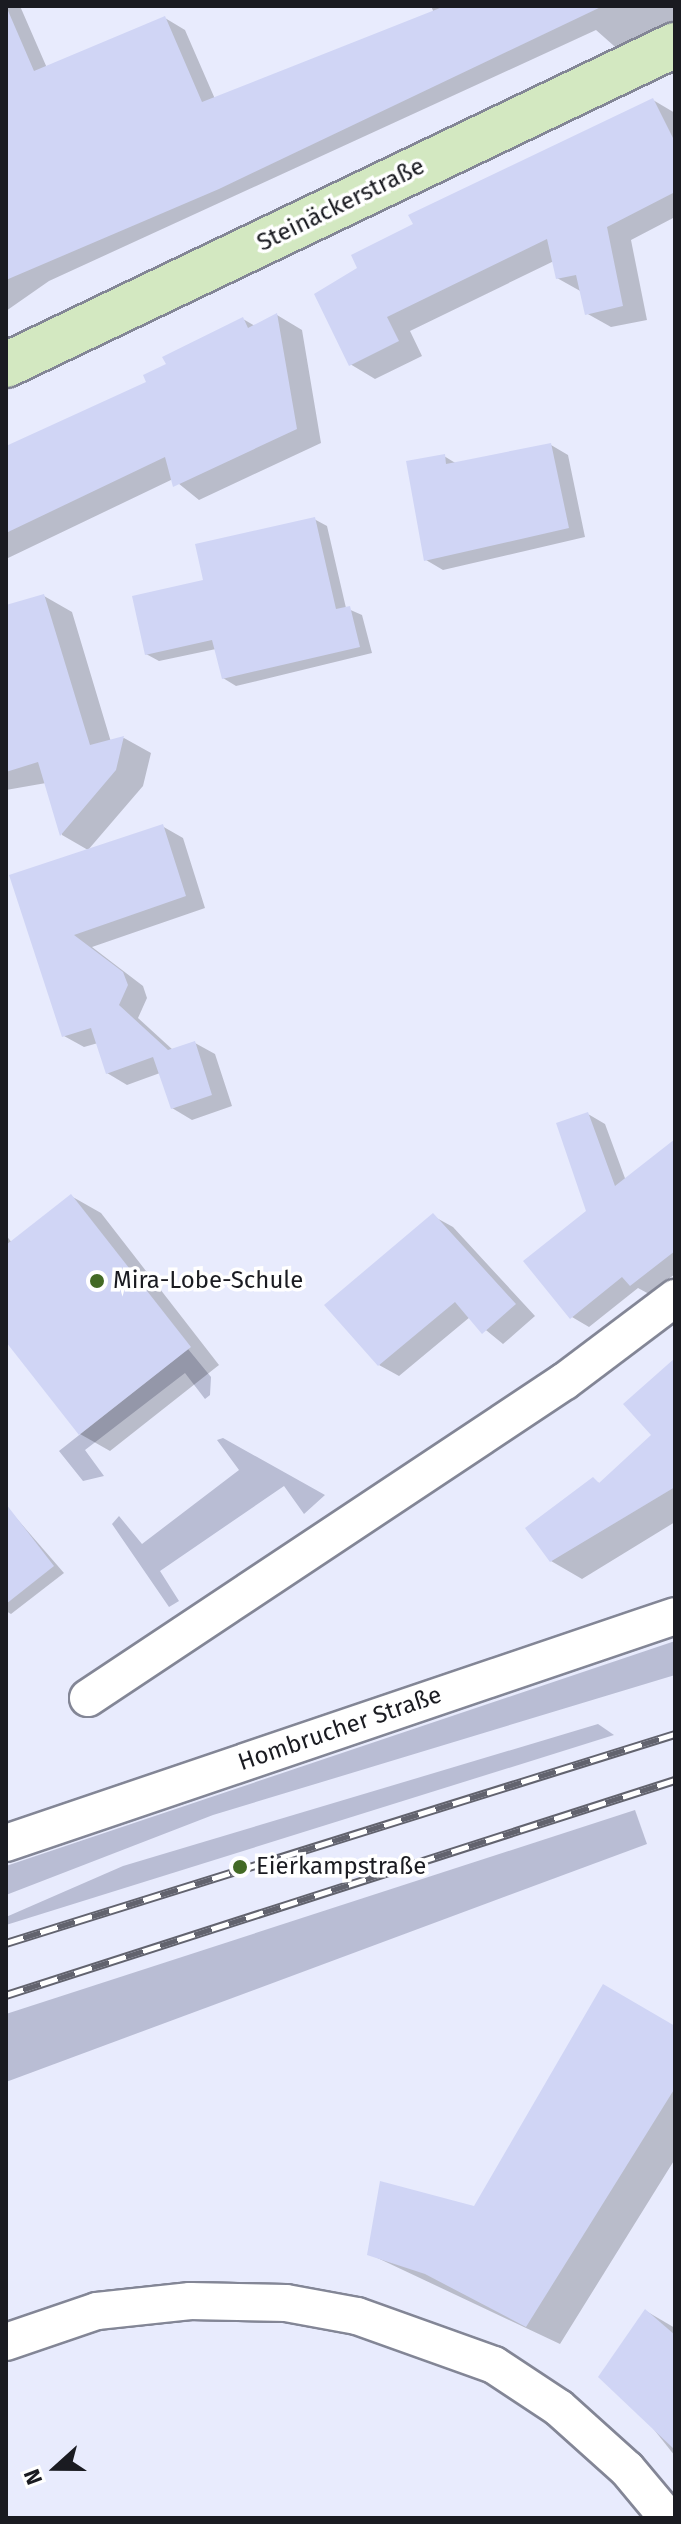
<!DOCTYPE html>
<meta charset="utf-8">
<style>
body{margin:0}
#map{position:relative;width:681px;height:2524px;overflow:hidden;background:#e8ebfd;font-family:"Fira Sans",sans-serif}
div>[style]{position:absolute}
.green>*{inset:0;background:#b9bdd4}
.shadow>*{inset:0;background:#0003}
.building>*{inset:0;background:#d0d5f5}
.roads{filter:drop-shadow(2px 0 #838696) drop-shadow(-2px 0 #838696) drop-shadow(0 2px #838696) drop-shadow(0 -2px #838696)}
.street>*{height:36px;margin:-18px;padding:0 18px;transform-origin:18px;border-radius:18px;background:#fff}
.secondary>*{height:44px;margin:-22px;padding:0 22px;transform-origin:22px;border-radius:22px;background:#d3e8c1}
.rail>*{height:9px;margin-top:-4.5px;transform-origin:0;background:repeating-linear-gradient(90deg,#fff 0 18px,#62636e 0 36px);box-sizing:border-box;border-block:2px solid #62636e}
.dots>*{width:22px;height:22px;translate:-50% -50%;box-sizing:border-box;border:4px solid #fff;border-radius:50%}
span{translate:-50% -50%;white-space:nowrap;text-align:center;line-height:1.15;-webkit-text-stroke:7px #fff;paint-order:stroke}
.street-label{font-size:24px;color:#1a1b21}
.poi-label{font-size:24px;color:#1a1b21}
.left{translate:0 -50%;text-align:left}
.frame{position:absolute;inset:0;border:8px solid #1a1b21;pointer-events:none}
.north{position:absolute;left:16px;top:2428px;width:80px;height:80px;-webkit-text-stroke:6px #fff;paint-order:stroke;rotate:249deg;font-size:22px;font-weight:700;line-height:32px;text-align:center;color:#1a1b21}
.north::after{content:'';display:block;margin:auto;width:28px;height:36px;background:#1a1b21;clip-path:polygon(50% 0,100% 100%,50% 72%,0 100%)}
</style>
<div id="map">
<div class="green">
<div style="clip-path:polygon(188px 1349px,211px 1377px,210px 1395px,205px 1399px,185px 1373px,85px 1450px,104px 1476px,83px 1481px,59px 1451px)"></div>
<div style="clip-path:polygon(223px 1438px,325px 1495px,304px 1514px,284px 1486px,160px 1571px,179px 1601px,169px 1607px,112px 1524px,119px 1516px,142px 1544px,239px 1470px,217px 1440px)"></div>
<div style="clip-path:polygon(675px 1641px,675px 1675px,213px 1815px,6px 1895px,6px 1866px)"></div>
<div style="clip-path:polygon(598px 1724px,614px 1735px,6px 1925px,6px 1917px,123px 1866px)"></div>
<div style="clip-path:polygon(635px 1810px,647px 1844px,6px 2082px,6px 2014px)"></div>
</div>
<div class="shadow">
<div style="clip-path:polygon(6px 6px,20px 6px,47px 68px,165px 18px,185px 30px,215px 99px,434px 13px,431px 6px,675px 6px,675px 27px,622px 53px,596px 30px,49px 281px,6px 311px)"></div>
<div style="clip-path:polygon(653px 100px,675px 113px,675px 217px,631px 240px,647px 320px,611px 327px,586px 313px,582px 292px,557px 278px,554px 261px,410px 331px,422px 356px,375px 379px,350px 364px,317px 295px)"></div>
<div style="clip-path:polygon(277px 315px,302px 330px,321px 443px,199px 500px,173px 479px,6px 559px,6px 448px,148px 383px,243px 319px,255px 326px)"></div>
<div style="clip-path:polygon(551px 445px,568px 455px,585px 537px,443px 570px,426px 560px,444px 456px,457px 464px)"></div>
<div style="clip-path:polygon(314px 519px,327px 526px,346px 608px,362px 615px,372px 653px,236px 686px,223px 678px,216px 649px,159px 661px,146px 654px,206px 581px)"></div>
<div style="clip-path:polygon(44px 596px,72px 612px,111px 742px,124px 738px,151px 753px,143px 786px,88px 850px,62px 835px,46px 783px,6px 790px,6px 607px)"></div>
<div style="clip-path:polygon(162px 826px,183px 838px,205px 908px,92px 947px,143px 986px,147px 998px,138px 1018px,173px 1050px,195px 1043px,215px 1054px,232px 1106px,192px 1120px,172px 1108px,160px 1073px,127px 1085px,107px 1073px,98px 1043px,84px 1047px,64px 1036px,11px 876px)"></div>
<div style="clip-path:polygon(588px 1114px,605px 1124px,626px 1181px,675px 1148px,675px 1274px,649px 1294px,638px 1288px,589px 1327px,572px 1317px,588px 1212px)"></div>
<div style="clip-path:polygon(71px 1196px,101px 1213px,219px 1365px,110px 1451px,80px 1434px,6px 1339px,6px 1235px,12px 1243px)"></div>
<div style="clip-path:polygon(433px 1216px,453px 1227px,535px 1316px,503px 1344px,470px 1317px,399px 1376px,379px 1365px)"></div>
<div style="clip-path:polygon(675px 1359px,675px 1522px,582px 1579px,551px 1561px,593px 1480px,601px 1484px,654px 1435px)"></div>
<div style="clip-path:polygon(11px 1512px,64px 1573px,11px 1614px,6px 1611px)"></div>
<div style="clip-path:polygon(675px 2028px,675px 2159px,560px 2344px,369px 2254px,475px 2209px)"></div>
<div style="clip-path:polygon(646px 2311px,675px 2328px,675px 2456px,648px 2422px)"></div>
</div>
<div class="building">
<div style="clip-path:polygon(6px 6px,34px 71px,165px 16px,202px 102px,445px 6px,603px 6px,219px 189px,6px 280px)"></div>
<div style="clip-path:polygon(653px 98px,675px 142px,675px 192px,607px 227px,623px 306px,585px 315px,576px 275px,556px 279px,547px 239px,387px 317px,399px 341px,349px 366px,314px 294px,357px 268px,351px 255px,413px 224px,408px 215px)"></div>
<div style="clip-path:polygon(277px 313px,297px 429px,173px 487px,165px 457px,6px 533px,6px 446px,146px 382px,143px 375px,166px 364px,162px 357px,243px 317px,248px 328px)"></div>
<div style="clip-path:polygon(551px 443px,569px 528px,424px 561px,406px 461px,445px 454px,446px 464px)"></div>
<div style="clip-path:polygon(315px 517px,336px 609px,350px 606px,360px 647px,222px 679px,212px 640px,145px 655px,132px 596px,203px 580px,195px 544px)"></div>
<div style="clip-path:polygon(44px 594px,90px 745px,124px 736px,116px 770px,60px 836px,38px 762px,6px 772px,6px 605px)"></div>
<div style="clip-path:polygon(163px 824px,186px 896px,74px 935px,123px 972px,128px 985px,119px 1005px,168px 1050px,195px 1041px,212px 1095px,171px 1109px,153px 1057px,106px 1074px,91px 1028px,62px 1037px,9px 875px)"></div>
<div style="clip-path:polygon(588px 1112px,615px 1186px,675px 1139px,675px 1251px,630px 1286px,622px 1277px,570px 1319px,523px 1261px,586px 1211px,556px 1123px)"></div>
<div style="clip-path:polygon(71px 1194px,191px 1347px,79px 1435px,6px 1342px,6px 1245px)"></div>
<div style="clip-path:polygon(433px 1213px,516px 1304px,482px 1334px,455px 1302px,378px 1366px,324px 1305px)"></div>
<div style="clip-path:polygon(675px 1358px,675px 1487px,550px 1562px,525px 1528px,593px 1477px,599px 1483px,651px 1435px,623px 1404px)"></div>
<div style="clip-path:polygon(6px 1504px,54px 1566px,6px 1604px)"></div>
<div style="clip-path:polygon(603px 1984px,675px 2026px,675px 2088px,526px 2327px,425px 2274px,367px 2255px,380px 2181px,474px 2206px)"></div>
<div style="clip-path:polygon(645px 2309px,675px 2335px,675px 2450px,598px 2377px)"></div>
</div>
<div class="roads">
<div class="street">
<div style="left:88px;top:1698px;width:573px;rotate:-33.61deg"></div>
<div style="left:565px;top:1381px;width:138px;rotate:-37deg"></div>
<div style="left:6px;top:1843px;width:706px;rotate:-18.74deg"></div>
<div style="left:6px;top:2342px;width:96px;rotate:-18.8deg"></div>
<div style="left:97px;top:2311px;width:94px;rotate:-6.1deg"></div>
<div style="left:190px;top:2301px;width:96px;rotate:1.2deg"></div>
<div style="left:286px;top:2303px;width:72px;rotate:10.4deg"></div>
<div style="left:357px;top:2316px;width:145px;rotate:19.7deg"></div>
<div style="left:494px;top:2365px;width:78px;rotate:33.5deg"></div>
<div style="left:559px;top:2408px;width:91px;rotate:41.9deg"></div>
<div style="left:627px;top:2469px;width:64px;rotate:50.1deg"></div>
</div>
<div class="secondary">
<div style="left:6px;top:365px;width:742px;rotate:-25.56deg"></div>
</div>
</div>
<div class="rail">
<div style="left:6px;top:1943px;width:701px;rotate:-17.35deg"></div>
<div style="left:6px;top:1995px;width:703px;rotate:-17.82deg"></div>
</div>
<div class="dots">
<div style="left:97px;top:1281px;background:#436a25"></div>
<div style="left:240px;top:1867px;background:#436a25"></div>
</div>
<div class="street-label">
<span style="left:341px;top:205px;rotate:-26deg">Steinäckerstraße</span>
<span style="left:340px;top:1729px;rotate:-19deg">Hombrucher Straße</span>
</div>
<div class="poi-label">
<span class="left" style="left:113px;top:1281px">Mira-Lobe-Schule</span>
<span class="left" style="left:256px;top:1867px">Eierkampstraße</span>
</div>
<div class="frame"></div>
<div class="north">N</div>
</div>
